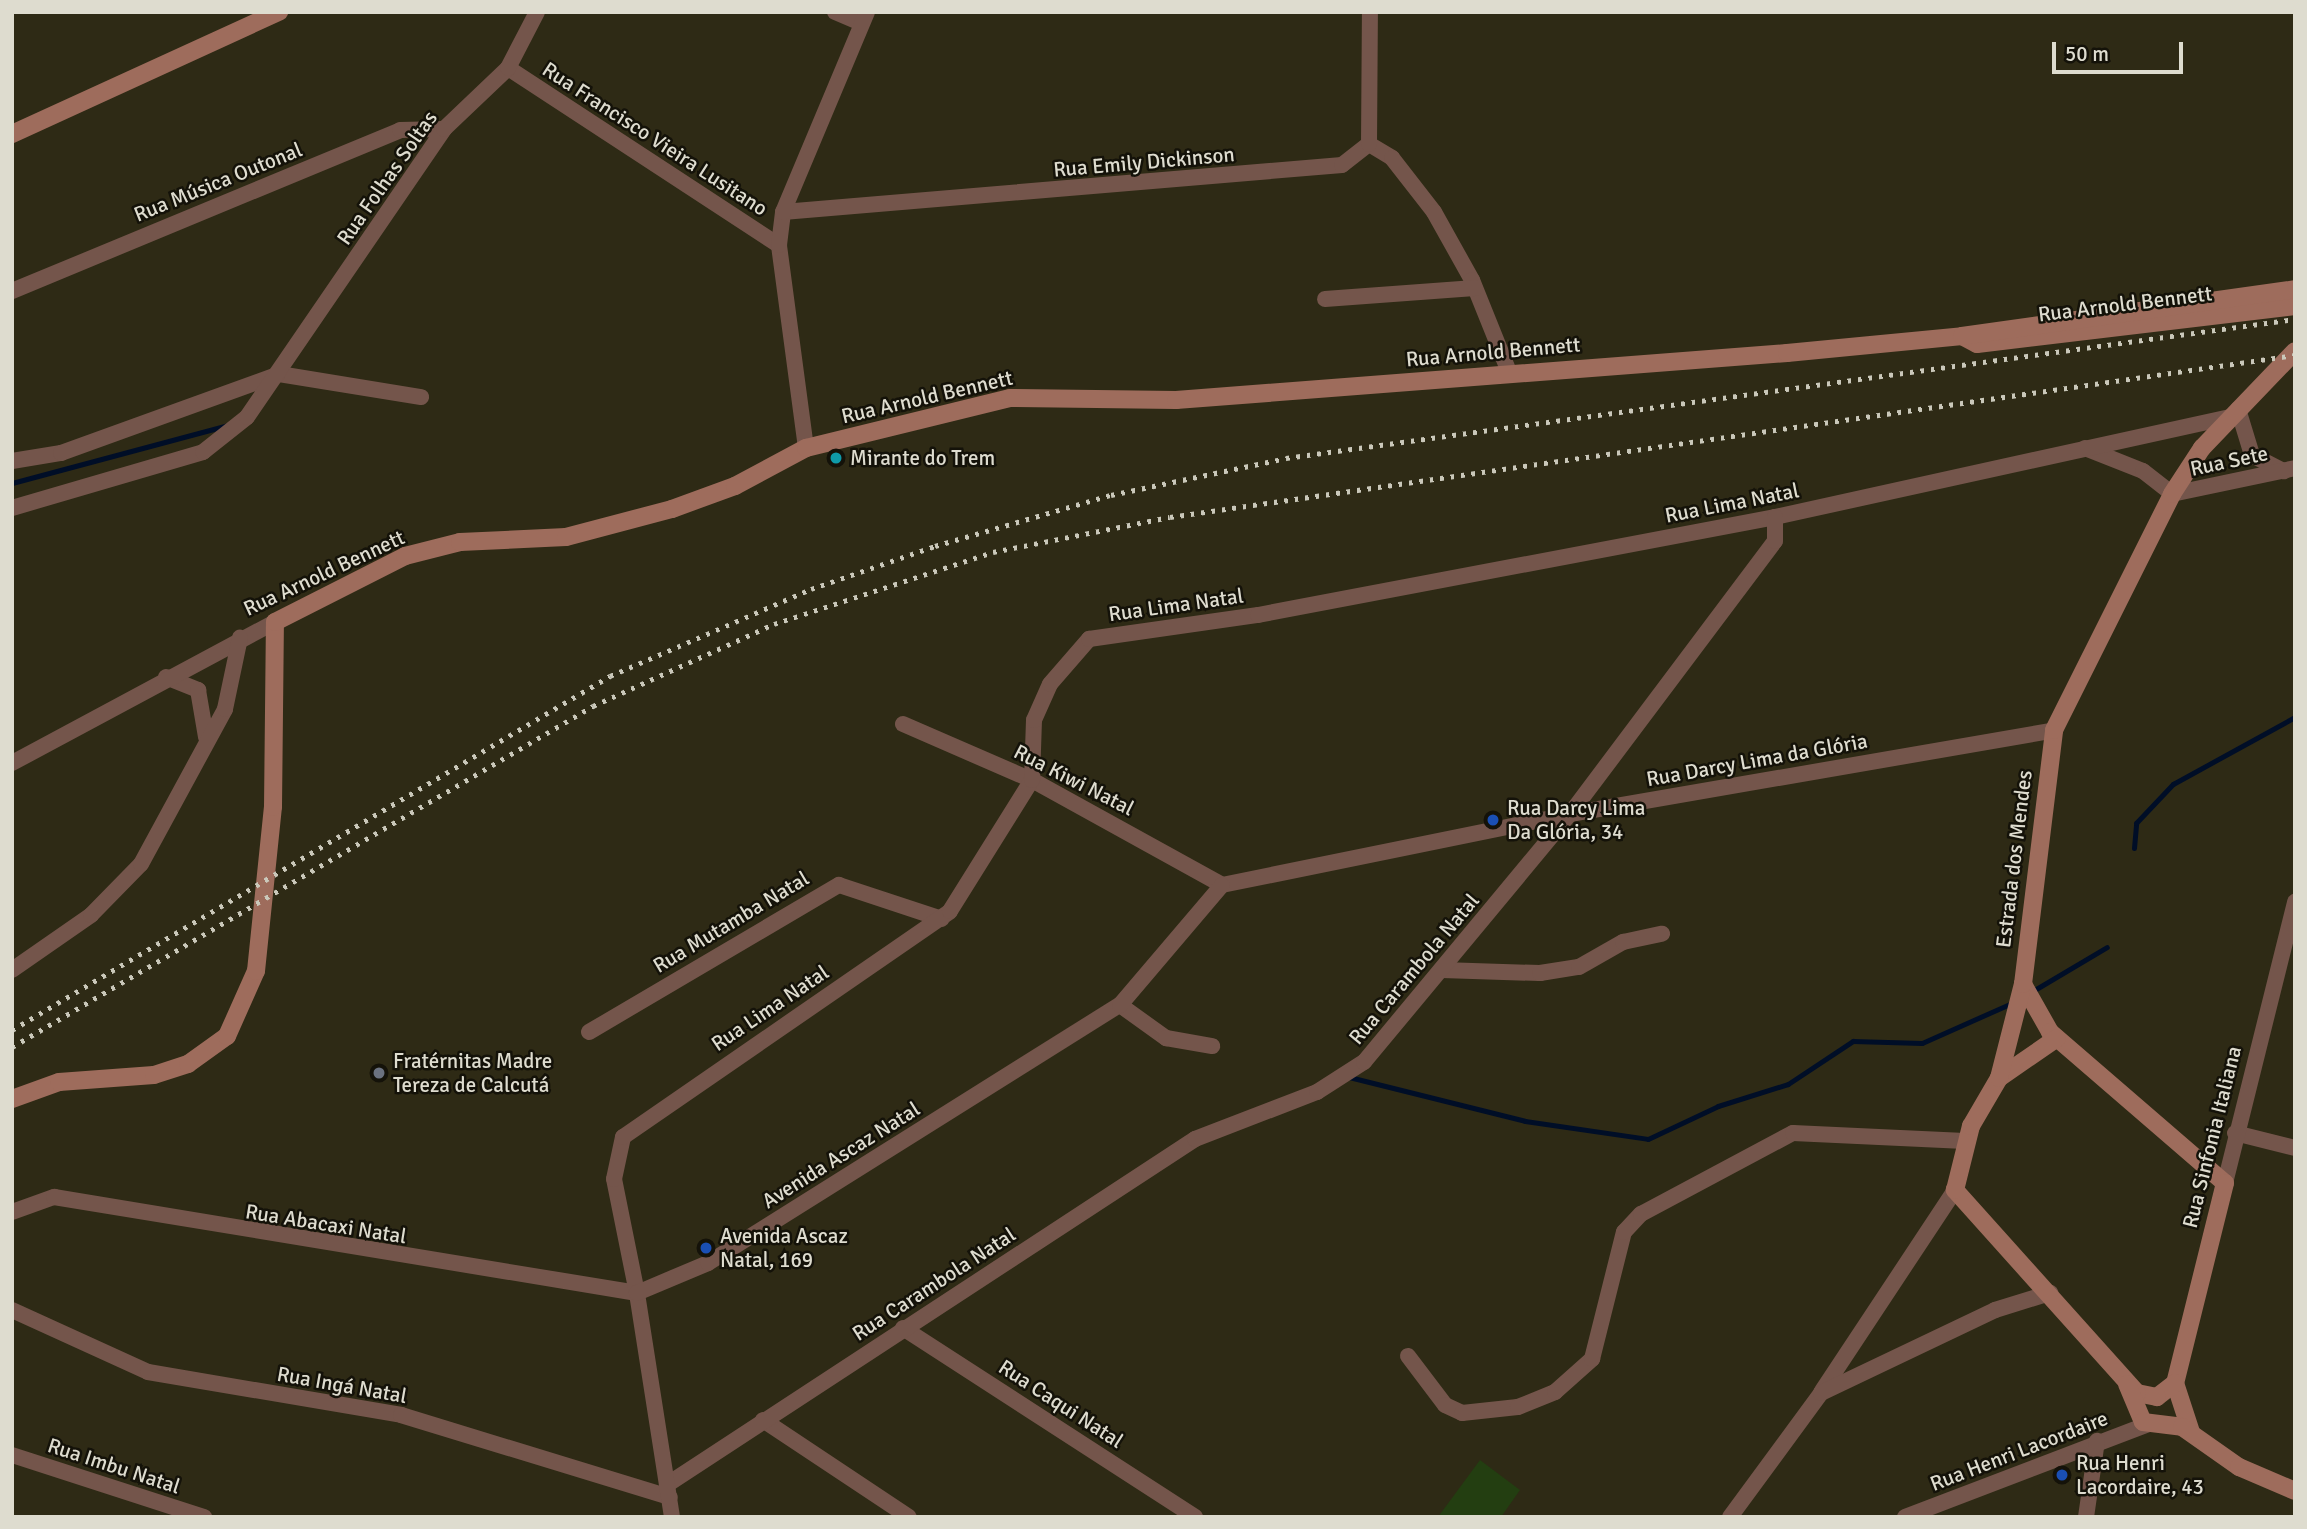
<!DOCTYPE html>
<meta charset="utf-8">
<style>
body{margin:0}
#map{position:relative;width:2307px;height:1529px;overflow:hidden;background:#2e2a15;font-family:Signika,sans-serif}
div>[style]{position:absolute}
.green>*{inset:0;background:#233e11}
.stream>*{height:5px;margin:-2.5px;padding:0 2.5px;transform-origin:2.5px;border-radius:2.5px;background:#000e27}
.street>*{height:16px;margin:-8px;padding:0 8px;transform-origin:8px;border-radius:8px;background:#74554b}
.secondary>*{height:18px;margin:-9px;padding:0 9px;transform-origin:9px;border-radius:9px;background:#9e6c5c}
.rail>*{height:5px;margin-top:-2.5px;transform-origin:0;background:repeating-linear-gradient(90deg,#cac8ba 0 3.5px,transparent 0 10.5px)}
.dots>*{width:19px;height:19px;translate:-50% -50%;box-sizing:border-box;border:4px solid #141209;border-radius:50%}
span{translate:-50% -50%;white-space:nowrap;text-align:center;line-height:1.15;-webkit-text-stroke:5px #141209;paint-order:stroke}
.street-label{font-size:21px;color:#dedccf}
.poi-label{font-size:21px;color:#dedccf}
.left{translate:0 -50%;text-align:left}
.frame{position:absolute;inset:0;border:14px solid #dedccf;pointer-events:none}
.scale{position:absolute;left:2052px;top:42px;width:131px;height:32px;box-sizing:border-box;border:4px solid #dedccf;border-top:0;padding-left:9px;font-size:21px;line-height:24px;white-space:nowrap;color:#dedccf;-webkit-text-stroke:5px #141209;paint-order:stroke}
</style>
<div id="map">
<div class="green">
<div style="clip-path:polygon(1480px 1460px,1520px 1490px,1501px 1517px,1438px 1517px)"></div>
</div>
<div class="stream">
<div style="left:12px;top:483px;width:224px;rotate:-15deg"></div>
<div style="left:2134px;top:848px;width:25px;rotate:-85deg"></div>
<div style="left:2136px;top:823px;width:54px;rotate:-46.5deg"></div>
<div style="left:2173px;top:784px;width:139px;rotate:-28.8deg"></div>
<div style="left:2031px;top:992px;width:88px;rotate:-30.6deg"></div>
<div style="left:1349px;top:1077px;width:181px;rotate:14deg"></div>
<div style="left:1525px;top:1121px;width:124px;rotate:8.3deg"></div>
<div style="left:1648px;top:1139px;width:77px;rotate:-25.2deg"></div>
<div style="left:1718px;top:1106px;width:73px;rotate:-17.4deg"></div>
<div style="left:1788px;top:1084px;width:78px;rotate:-33.5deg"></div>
<div style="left:1853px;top:1041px;width:69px;rotate:1.7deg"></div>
<div style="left:1922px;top:1043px;width:101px;rotate:-24deg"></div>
</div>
<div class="street">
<div style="left:835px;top:12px;width:28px;rotate:23deg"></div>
<div style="left:508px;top:68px;width:324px;rotate:33.2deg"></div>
<div style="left:1369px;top:144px;width:27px;rotate:31deg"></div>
<div style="left:1392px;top:158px;width:68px;rotate:52.1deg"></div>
<div style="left:1434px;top:212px;width:78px;rotate:60.8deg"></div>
<div style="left:1472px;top:280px;width:99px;rotate:68.1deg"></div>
<div style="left:783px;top:212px;width:561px;rotate:-4.81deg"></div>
<div style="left:1342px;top:165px;width:34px;rotate:-38deg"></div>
<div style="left:1369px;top:144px;width:132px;rotate:-89.6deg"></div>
<div style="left:12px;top:291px;width:420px;rotate:-22.5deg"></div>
<div style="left:400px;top:130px;width:44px;rotate:-1.3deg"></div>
<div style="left:1325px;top:299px;width:150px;rotate:-4.2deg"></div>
<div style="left:279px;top:374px;width:144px;rotate:9.2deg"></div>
<div style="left:2238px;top:409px;width:48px;rotate:73.1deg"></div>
<div style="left:2252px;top:455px;width:36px;rotate:27deg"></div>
<div style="left:806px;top:448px;width:205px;rotate:-97.6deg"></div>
<div style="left:779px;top:245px;width:33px;rotate:-83deg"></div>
<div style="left:783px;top:212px;width:217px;rotate:-67.2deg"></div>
<div style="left:2085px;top:448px;width:62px;rotate:21.6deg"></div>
<div style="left:2143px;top:471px;width:37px;rotate:38deg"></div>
<div style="left:2172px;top:494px;width:126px;rotate:-11.9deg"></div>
<div style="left:12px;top:461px;width:50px;rotate:-9.3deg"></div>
<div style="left:61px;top:453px;width:230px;rotate:-19.9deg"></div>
<div style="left:12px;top:508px;width:199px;rotate:-16.3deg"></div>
<div style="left:203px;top:452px;width:56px;rotate:-38.5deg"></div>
<div style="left:247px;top:417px;width:349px;rotate:-55.6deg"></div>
<div style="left:444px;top:129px;width:88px;rotate:-43.6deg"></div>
<div style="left:508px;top:68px;width:63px;rotate:-62.6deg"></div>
<div style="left:166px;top:677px;width:35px;rotate:22deg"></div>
<div style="left:198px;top:690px;width:48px;rotate:80.3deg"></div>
<div style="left:903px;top:724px;width:141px;rotate:23.5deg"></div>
<div style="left:1032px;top:780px;width:217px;rotate:28.9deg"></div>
<div style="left:12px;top:763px;width:298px;rotate:-28.2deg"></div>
<div style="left:1222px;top:885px;width:355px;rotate:-11.5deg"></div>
<div style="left:1570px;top:814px;width:491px;rotate:-9.8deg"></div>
<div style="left:12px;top:970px;width:96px;rotate:-34.8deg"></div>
<div style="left:91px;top:915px;width:71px;rotate:-45.6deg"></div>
<div style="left:141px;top:864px;width:176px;rotate:-61.5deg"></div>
<div style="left:225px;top:709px;width:73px;rotate:-78.1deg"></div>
<div style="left:1442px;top:970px;width:98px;rotate:1.8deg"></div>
<div style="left:1540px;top:973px;width:39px;rotate:-9deg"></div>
<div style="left:1579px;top:967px;width:51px;rotate:-29.6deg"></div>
<div style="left:1623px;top:942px;width:40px;rotate:-12deg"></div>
<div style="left:1120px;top:1005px;width:57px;rotate:35.7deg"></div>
<div style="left:1166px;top:1038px;width:47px;rotate:9.9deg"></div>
<div style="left:589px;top:1032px;width:290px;rotate:-30.5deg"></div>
<div style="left:839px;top:885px;width:108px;rotate:18.3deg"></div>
<div style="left:2235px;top:1133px;width:62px;rotate:14deg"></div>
<div style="left:2225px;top:1183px;width:290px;rotate:-76deg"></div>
<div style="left:12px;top:1212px;width:45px;rotate:-19.7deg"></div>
<div style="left:54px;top:1197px;width:591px;rotate:9.35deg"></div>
<div style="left:637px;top:1293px;width:116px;rotate:-101.4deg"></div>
<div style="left:614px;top:1179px;width:43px;rotate:-77.9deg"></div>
<div style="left:623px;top:1137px;width:397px;rotate:-34.6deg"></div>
<div style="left:950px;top:911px;width:155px;rotate:-58deg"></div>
<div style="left:1032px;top:780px;width:60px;rotate:-88.1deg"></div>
<div style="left:1034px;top:720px;width:39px;rotate:-66deg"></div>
<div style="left:1050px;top:684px;width:60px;rotate:-49.1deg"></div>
<div style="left:1089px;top:639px;width:171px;rotate:-8.1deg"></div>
<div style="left:1258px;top:615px;width:526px;rotate:-10.73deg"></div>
<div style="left:1775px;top:517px;width:467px;rotate:-12.4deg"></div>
<div style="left:12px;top:1310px;width:149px;rotate:24.5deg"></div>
<div style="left:148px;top:1372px;width:257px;rotate:9.6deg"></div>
<div style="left:401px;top:1415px;width:281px;rotate:17deg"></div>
<div style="left:903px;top:1328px;width:348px;rotate:32.9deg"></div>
<div style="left:1408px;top:1356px;width:61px;rotate:52.9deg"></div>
<div style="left:1445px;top:1405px;width:19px;rotate:25deg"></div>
<div style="left:1462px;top:1413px;width:56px;rotate:-6.1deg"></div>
<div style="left:1518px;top:1407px;width:40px;rotate:-22deg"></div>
<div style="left:1555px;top:1392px;width:50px;rotate:-41.7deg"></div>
<div style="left:1592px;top:1359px;width:131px;rotate:-75.9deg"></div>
<div style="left:1624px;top:1232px;width:25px;rotate:-47deg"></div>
<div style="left:1641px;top:1214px;width:172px;rotate:-28.1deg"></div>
<div style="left:1793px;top:1133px;width:172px;rotate:2.7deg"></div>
<div style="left:1822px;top:1391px;width:241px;rotate:-56.5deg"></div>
<div style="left:763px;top:1420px;width:175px;rotate:33.6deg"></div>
<div style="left:12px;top:1455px;width:202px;rotate:17.9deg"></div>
<div style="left:668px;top:1484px;width:630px;rotate:-33.21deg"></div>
<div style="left:1195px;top:1139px;width:131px;rotate:-21.1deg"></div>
<div style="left:1317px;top:1092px;width:56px;rotate:-32.6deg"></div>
<div style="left:1364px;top:1062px;width:322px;rotate:-50.3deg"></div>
<div style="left:1570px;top:814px;width:341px;rotate:-53.1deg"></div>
<div style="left:1775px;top:541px;width:24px;rotate:-90deg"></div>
<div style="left:672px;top:1517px;width:227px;rotate:-98.9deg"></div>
<div style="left:637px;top:1293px;width:77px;rotate:-22.9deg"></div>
<div style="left:708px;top:1263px;width:486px;rotate:-32.1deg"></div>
<div style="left:1120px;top:1005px;width:157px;rotate:-49.6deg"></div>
<div style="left:1730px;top:1517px;width:154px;rotate:-53.7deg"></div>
<div style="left:1821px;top:1393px;width:193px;rotate:-25.5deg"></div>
<div style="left:1995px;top:1310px;width:58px;rotate:-17.2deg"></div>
<div style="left:1905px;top:1517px;width:260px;rotate:-20.9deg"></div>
<div style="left:2086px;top:1517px;width:77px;rotate:-81.8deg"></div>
</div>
<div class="secondary">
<div style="left:12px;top:134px;width:294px;rotate:-24.6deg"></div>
<div style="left:1962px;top:336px;width:17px;rotate:28deg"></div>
<div style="left:1977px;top:344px;width:320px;rotate:-6.8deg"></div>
<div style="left:2023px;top:984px;width:55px;rotate:60.6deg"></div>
<div style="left:2050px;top:1032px;width:231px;rotate:40.8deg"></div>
<div style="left:2225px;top:1183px;width:206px;rotate:104deg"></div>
<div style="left:2175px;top:1383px;width:52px;rotate:71.9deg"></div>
<div style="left:1999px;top:1078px;width:70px;rotate:-34.6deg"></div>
<div style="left:12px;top:1099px;width:50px;rotate:-19.9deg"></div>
<div style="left:59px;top:1082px;width:95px;rotate:-4.2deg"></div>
<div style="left:154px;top:1075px;width:36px;rotate:-18deg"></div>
<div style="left:188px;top:1064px;width:48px;rotate:-35.7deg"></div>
<div style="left:227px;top:1036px;width:71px;rotate:-66deg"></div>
<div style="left:256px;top:971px;width:165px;rotate:-84.1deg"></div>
<div style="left:273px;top:807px;width:185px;rotate:-89.4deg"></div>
<div style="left:275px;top:622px;width:146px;rotate:-26.9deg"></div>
<div style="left:405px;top:556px;width:57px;rotate:-14.3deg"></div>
<div style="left:460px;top:542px;width:106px;rotate:-2.7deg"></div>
<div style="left:566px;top:537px;width:110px;rotate:-14.8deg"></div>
<div style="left:672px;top:509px;width:67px;rotate:-20.1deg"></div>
<div style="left:735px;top:486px;width:81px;rotate:-28.2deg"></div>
<div style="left:806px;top:448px;width:210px;rotate:-13.8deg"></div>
<div style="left:1010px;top:398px;width:166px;rotate:0.7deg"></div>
<div style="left:1176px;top:400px;width:613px;rotate:-4.4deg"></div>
<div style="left:1787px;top:353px;width:176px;rotate:-5.5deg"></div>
<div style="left:1962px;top:336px;width:336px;rotate:-8deg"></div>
<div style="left:2175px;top:1383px;width:23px;rotate:142deg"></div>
<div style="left:2157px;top:1397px;width:20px;rotate:-169deg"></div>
<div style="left:2137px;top:1393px;width:273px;rotate:-131.9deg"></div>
<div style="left:1955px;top:1190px;width:66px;rotate:-76deg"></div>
<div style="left:1971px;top:1126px;width:56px;rotate:-59.7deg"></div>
<div style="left:1999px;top:1078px;width:97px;rotate:-75.7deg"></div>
<div style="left:2023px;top:984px;width:256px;rotate:-83deg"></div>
<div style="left:2054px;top:730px;width:264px;rotate:-63.4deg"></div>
<div style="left:2172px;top:494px;width:55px;rotate:-56.9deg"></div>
<div style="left:2202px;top:448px;width:134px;rotate:-46.2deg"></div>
<div style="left:2127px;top:1384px;width:41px;rotate:67.2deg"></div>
<div style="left:2143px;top:1422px;width:39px;rotate:7deg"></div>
<div style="left:2182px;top:1427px;width:70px;rotate:35.1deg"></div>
<div style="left:2239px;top:1467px;width:61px;rotate:23.2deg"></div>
</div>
<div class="rail">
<div style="left:12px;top:1030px;width:695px;rotate:-30.62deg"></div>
<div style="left:610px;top:676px;width:219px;rotate:-23.4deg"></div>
<div style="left:811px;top:589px;width:131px;rotate:-19.1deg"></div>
<div style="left:935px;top:546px;width:183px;rotate:-16.2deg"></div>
<div style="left:1111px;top:495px;width:179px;rotate:-11.9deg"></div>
<div style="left:1286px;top:458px;width:1019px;rotate:-7.84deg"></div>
<div style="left:12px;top:1047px;width:674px;rotate:-30.41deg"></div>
<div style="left:593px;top:706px;width:199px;rotate:-24.4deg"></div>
<div style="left:774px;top:624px;width:231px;rotate:-18.2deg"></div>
<div style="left:993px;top:552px;width:180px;rotate:-11.2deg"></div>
<div style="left:1170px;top:517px;width:1137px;rotate:-8.19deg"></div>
</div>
<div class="dots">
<div style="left:836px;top:458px;background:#0f9aa8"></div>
<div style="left:1493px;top:820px;background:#1a4fb4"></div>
<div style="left:379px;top:1073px;background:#6b7280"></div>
<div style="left:706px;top:1248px;background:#1a4fb4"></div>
<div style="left:2062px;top:1475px;background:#1a4fb4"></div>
</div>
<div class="street-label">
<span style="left:655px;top:139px;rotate:33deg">Rua Francisco Vieira Lusitano</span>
<span style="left:1144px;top:162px;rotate:-5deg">Rua Emily Dickinson</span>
<span style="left:387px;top:178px;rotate:-55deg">Rua Folhas Soltas</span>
<span style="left:218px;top:182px;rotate:-22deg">Rua Música Outonal</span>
<span style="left:2125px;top:304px;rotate:-7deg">Rua Arnold Bennett</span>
<span style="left:1493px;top:352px;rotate:-5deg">Rua Arnold Bennett</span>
<span style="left:927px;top:397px;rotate:-13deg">Rua Arnold Bennett</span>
<span style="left:2229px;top:461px;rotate:-12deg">Rua Sete</span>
<span style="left:1732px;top:503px;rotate:-11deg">Rua Lima Natal</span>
<span style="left:324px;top:573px;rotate:-25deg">Rua Arnold Bennett</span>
<span style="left:1176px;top:605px;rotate:-8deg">Rua Lima Natal</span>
<span style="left:1757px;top:760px;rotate:-10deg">Rua Darcy Lima da Glória</span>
<span style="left:1074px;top:780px;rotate:27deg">Rua Kiwi Natal</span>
<span style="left:2014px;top:859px;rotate:-83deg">Estrada dos Mendes</span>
<span style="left:731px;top:922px;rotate:-31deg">Rua Mutamba Natal</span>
<span style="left:1414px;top:969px;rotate:-50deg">Rua Carambola Natal</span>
<span style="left:770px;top:1008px;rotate:-34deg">Rua Lima Natal</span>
<span style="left:2212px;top:1137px;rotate:-76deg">Rua Sinfonia Italiana</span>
<span style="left:841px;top:1155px;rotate:-32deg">Avenida Ascaz Natal</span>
<span style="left:326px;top:1224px;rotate:9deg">Rua Abacaxi Natal</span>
<span style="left:934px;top:1284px;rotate:-33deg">Rua Carambola Natal</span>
<span style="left:342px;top:1385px;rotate:10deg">Rua Ingá Natal</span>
<span style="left:1061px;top:1404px;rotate:33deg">Rua Caqui Natal</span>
<span style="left:2019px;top:1451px;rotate:-21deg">Rua Henri Lacordaire</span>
<span style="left:114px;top:1466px;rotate:18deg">Rua Imbu Natal</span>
</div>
<div class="poi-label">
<span class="left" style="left:850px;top:458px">Mirante do Trem</span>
<span class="left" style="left:1507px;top:820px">Rua Darcy Lima<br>Da Glória, 34</span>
<span class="left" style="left:393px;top:1073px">Fratérnitas Madre<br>Tereza de Calcutá</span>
<span class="left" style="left:720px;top:1248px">Avenida Ascaz<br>Natal, 169</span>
<span class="left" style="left:2076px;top:1475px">Rua Henri<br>Lacordaire, 43</span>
</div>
<div class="frame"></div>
<div class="scale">50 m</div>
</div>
